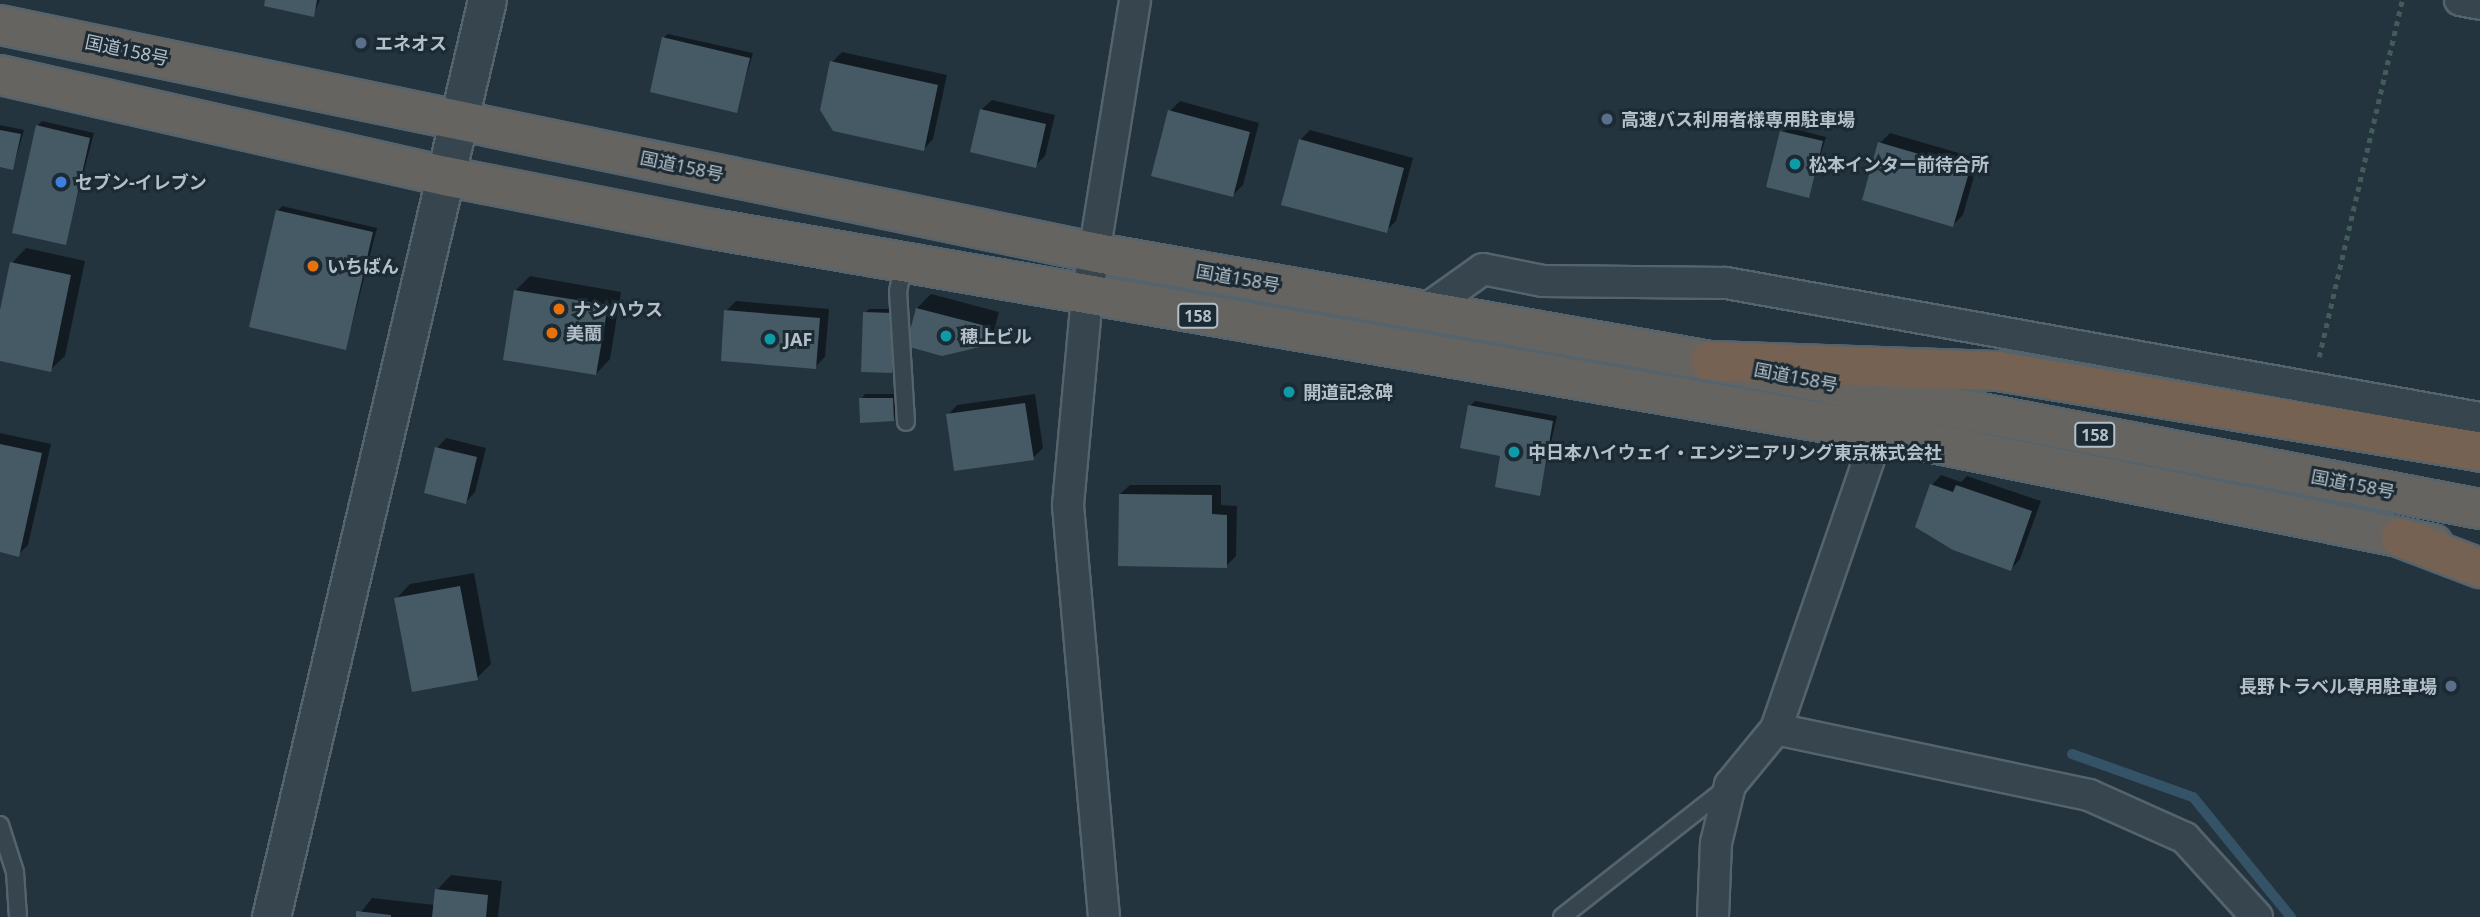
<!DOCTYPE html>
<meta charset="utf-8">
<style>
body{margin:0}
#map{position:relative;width:2480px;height:917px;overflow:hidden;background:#23343f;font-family:"Noto Sans","Noto Sans JP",sans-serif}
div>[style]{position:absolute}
.shadow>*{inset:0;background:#0007}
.stream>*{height:10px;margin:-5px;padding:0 5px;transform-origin:5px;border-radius:5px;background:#355367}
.building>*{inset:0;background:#465a65}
.path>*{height:4.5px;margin-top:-2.25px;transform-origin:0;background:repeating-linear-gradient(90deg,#435c5a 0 5px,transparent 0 10px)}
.roads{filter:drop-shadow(2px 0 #55636d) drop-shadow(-2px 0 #55636d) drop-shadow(0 2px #55636d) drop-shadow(0 -2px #55636d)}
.service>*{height:16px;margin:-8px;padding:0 8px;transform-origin:8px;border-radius:8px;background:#37454f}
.minor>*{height:30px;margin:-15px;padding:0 15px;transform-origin:15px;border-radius:15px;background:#37454f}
.tertiary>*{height:37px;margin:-18.5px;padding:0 18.5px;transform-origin:18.5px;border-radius:18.5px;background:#37454f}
.trunk>*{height:38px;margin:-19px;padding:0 19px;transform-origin:19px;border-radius:19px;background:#656461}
.motorway>*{height:38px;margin:-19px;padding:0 19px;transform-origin:19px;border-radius:19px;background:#756253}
.dots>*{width:19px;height:19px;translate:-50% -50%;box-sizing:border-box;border:4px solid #1c2a34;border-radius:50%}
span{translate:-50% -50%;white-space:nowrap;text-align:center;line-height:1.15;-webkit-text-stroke:6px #1c2a34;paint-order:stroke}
.shield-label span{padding:2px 5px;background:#1c2a34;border:2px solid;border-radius:5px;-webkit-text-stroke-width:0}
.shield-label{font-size:16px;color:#b3c0ca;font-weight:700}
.poi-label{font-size:18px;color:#b3c0ca;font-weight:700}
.left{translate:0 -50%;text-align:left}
.right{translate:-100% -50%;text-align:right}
.street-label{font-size:18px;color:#b3c0ca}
</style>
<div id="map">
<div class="shadow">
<div style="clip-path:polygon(267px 0,320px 0,313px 15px)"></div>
<div style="clip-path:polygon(668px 34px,753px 53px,736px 111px,663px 38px)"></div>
<div style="clip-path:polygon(842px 52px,947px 75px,933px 139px,924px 149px,832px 62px)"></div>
<div style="clip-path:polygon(992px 100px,1055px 115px,1045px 156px,1035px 166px,982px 109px)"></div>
<div style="clip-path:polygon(1180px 101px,1259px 123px,1243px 185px,1233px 195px,1170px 111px)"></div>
<div style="clip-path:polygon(42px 121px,94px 133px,65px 243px,37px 126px)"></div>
<div style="clip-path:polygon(0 125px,24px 130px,13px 168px,0 166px)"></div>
<div style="clip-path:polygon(1787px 127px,1826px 137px,1808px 196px,1782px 132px)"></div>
<div style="clip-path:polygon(1310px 130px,1413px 158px,1396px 221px,1386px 231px,1300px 140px)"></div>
<div style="clip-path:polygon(1890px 133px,1979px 159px,1963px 215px,1953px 225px,1880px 143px)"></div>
<div style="clip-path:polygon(282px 206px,377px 228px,346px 348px,278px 211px)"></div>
<div style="clip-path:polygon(26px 248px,85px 261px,65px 356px,50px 370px,0 360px,0 319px,12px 263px)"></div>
<div style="clip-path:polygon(530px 276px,621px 292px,610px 359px,596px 374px,516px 290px)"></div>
<div style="clip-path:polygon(931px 294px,999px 312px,994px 330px,980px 345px,917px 308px)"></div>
<div style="clip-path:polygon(736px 301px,829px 309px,825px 357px,815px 367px,726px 311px)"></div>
<div style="clip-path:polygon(869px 309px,898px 309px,891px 371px,865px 313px)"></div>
<div style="clip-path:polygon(865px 394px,897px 394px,898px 415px,893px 420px,861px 399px)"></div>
<div style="clip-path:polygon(1035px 394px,1043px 448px,1033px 458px,948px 415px,957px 405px)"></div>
<div style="clip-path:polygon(1475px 401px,1557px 416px,1539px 494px,1502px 454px,1470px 406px)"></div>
<div style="clip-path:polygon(0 433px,51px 444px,28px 545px,18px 555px,0 550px)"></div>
<div style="clip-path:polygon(446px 438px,486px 448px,475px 492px,466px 502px,437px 448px)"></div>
<div style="clip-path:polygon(1941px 475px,1961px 482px,1967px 476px,2041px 501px,2020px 559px,2011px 569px,1932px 485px)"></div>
<div style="clip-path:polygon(1130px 485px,1221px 485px,1221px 505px,1237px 506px,1236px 556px,1226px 566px,1120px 494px)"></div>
<div style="clip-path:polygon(474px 573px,491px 664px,477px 678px,396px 599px,410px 584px)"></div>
<div style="clip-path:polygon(451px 875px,502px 881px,498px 917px,357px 917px,372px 898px,435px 905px,437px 890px)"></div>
</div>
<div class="stream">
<div style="left:2072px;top:754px;width:128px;rotate:19.6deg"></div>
<div style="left:2193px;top:797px;width:155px;rotate:50.8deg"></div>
</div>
<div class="building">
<div style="clip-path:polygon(265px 0,317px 0,314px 17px,264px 6px)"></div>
<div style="clip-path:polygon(662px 37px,750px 58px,737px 113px,650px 92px)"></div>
<div style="clip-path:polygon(830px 61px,938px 85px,924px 151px,833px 131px,820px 110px)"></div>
<div style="clip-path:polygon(980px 109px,1046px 124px,1036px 168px,970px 152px)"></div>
<div style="clip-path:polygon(1168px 110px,1250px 132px,1233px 197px,1151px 176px)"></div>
<div style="clip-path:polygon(36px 125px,90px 138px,66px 245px,12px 233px)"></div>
<div style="clip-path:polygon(0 130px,21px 134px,13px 170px,0 167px)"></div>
<div style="clip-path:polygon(1780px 131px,1823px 141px,1809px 198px,1766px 187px)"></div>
<div style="clip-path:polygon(1299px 139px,1404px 168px,1387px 233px,1281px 205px)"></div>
<div style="clip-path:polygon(1878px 142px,1970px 169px,1953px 227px,1862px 200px)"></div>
<div style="clip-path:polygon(276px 210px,373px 232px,346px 350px,249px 327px)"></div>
<div style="clip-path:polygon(10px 262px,71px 275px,51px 372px,0 361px,0 310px)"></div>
<div style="clip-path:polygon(514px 290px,608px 305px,596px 375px,503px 360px)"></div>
<div style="clip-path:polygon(916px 308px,986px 326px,980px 347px,942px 356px,906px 346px)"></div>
<div style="clip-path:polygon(724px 310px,820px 318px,816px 369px,721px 361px)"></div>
<div style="clip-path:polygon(863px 312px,894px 313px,892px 373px,861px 372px)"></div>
<div style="clip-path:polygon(859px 398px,893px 398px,894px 421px,860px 423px)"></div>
<div style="clip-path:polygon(1025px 403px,1034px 460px,954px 471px,946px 414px)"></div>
<div style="clip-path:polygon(1468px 405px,1553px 421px,1540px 496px,1495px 487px,1500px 456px,1460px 448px)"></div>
<div style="clip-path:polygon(0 444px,42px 453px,19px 557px,0 552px)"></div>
<div style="clip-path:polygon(435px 447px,477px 457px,466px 504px,424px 493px)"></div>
<div style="clip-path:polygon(1930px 484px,1953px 492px,1956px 485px,2032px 511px,2011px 571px,1953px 550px,1915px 527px)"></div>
<div style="clip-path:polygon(1119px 494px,1212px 495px,1212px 514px,1227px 515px,1227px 568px,1118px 566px)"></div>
<div style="clip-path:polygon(460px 586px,478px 680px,412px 692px,394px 598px)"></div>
<div style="clip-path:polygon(435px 889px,488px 895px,486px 917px,432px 917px)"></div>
<div style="clip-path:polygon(356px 911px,391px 915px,391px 917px,356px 917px)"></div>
</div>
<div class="path">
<div style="left:2319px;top:357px;width:367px;rotate:-76.9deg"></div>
</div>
<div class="roads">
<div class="service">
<div style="left:904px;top:261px;width:31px;rotate:101deg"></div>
<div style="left:898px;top:291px;width:131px;rotate:86.5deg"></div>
<div style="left:0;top:825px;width:49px;rotate:72.3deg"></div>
<div style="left:15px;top:872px;width:45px;rotate:86.2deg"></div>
<div style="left:1562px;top:917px;width:211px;rotate:-38.1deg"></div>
</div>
<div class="minor">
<div style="left:2460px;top:0;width:20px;rotate:11deg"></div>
<div style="left:1424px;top:311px;width:72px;rotate:-35.4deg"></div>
<div style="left:1483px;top:269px;width:61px;rotate:11.3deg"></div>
<div style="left:1543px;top:281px;width:183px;rotate:0.6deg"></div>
<div style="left:1726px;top:283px;width:766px;rotate:10.15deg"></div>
<div style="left:1776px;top:729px;width:320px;rotate:11.9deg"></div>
<div style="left:2089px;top:795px;width:105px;rotate:24.1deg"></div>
<div style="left:2185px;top:838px;width:107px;rotate:47.7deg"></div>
<div style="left:1104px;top:917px;width:414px;rotate:-95deg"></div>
<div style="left:1068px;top:505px;width:209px;rotate:-84.8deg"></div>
<div style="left:1087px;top:297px;width:301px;rotate:-80.8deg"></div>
<div style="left:1713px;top:917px;width:74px;rotate:-87.7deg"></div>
<div style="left:1716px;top:843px;width:60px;rotate:-76.4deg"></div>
<div style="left:1730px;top:785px;width:72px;rotate:-50.6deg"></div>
<div style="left:1776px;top:729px;width:314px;rotate:-71deg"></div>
</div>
<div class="tertiary">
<div style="left:271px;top:917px;width:942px;rotate:-76.75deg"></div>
</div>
<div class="trunk">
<div style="left:0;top:25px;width:1120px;rotate:11.74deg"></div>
<div style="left:1097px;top:253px;width:622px;rotate:9.99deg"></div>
<div style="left:1710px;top:361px;width:784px;rotate:10.88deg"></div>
<div style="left:0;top:75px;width:456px;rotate:12.8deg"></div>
<div style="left:445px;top:176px;width:273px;rotate:11.2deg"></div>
<div style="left:713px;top:229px;width:1183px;rotate:9.88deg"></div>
<div style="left:1878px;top:432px;width:566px;rotate:11.41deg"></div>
</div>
<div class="motorway">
<div style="left:1710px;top:361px;width:288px;rotate:2deg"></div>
<div style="left:1998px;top:371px;width:489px;rotate:9.5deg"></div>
<div style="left:2401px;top:538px;width:85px;rotate:20.8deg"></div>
</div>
</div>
<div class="dots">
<div style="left:361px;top:43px;background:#5c6f8a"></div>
<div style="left:1607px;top:119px;background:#5c6f8a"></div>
<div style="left:1795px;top:164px;background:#0f9aa8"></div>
<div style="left:61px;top:182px;background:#3f7fe0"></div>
<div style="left:313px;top:266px;background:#e8710a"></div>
<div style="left:559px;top:309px;background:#e8710a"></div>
<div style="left:552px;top:333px;background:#e8710a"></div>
<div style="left:946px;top:336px;background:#0f9aa8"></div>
<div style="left:770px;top:339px;background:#0f9aa8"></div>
<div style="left:1289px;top:392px;background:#0f9aa8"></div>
<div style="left:1514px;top:452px;background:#0f9aa8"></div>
<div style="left:2451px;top:686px;background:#5c6f8a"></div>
</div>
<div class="shield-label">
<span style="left:1198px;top:316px">158</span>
<span style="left:2095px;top:435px">158</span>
</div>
<div class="poi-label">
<span class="left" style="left:375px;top:43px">エネオス</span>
<span class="left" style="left:1621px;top:119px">高速バス利用者様専用駐車場</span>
<span class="left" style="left:1809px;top:164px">松本インター前待合所</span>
<span class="left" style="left:75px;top:182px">セブン-イレブン</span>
<span class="left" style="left:327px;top:266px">いちばん</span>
<span class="left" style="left:573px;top:309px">ナンハウス</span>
<span class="left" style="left:566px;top:333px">美蘭</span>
<span class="left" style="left:960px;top:336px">穂上ビル</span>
<span class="left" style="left:784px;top:339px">JAF</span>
<span class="left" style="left:1303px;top:392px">開道記念碑</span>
<span class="left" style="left:1528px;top:452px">中日本ハイウェイ・エンジニアリング東京株式会社</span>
<span class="right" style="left:2437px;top:686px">長野トラベル専用駐車場</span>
</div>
<div class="street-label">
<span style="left:127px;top:50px;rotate:12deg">国道158号</span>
<span style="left:682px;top:166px;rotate:12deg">国道158号</span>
<span style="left:1238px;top:278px;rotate:10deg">国道158号</span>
<span style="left:1796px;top:377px;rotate:11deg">国道158号</span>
<span style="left:2353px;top:484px;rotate:11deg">国道158号</span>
</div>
</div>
